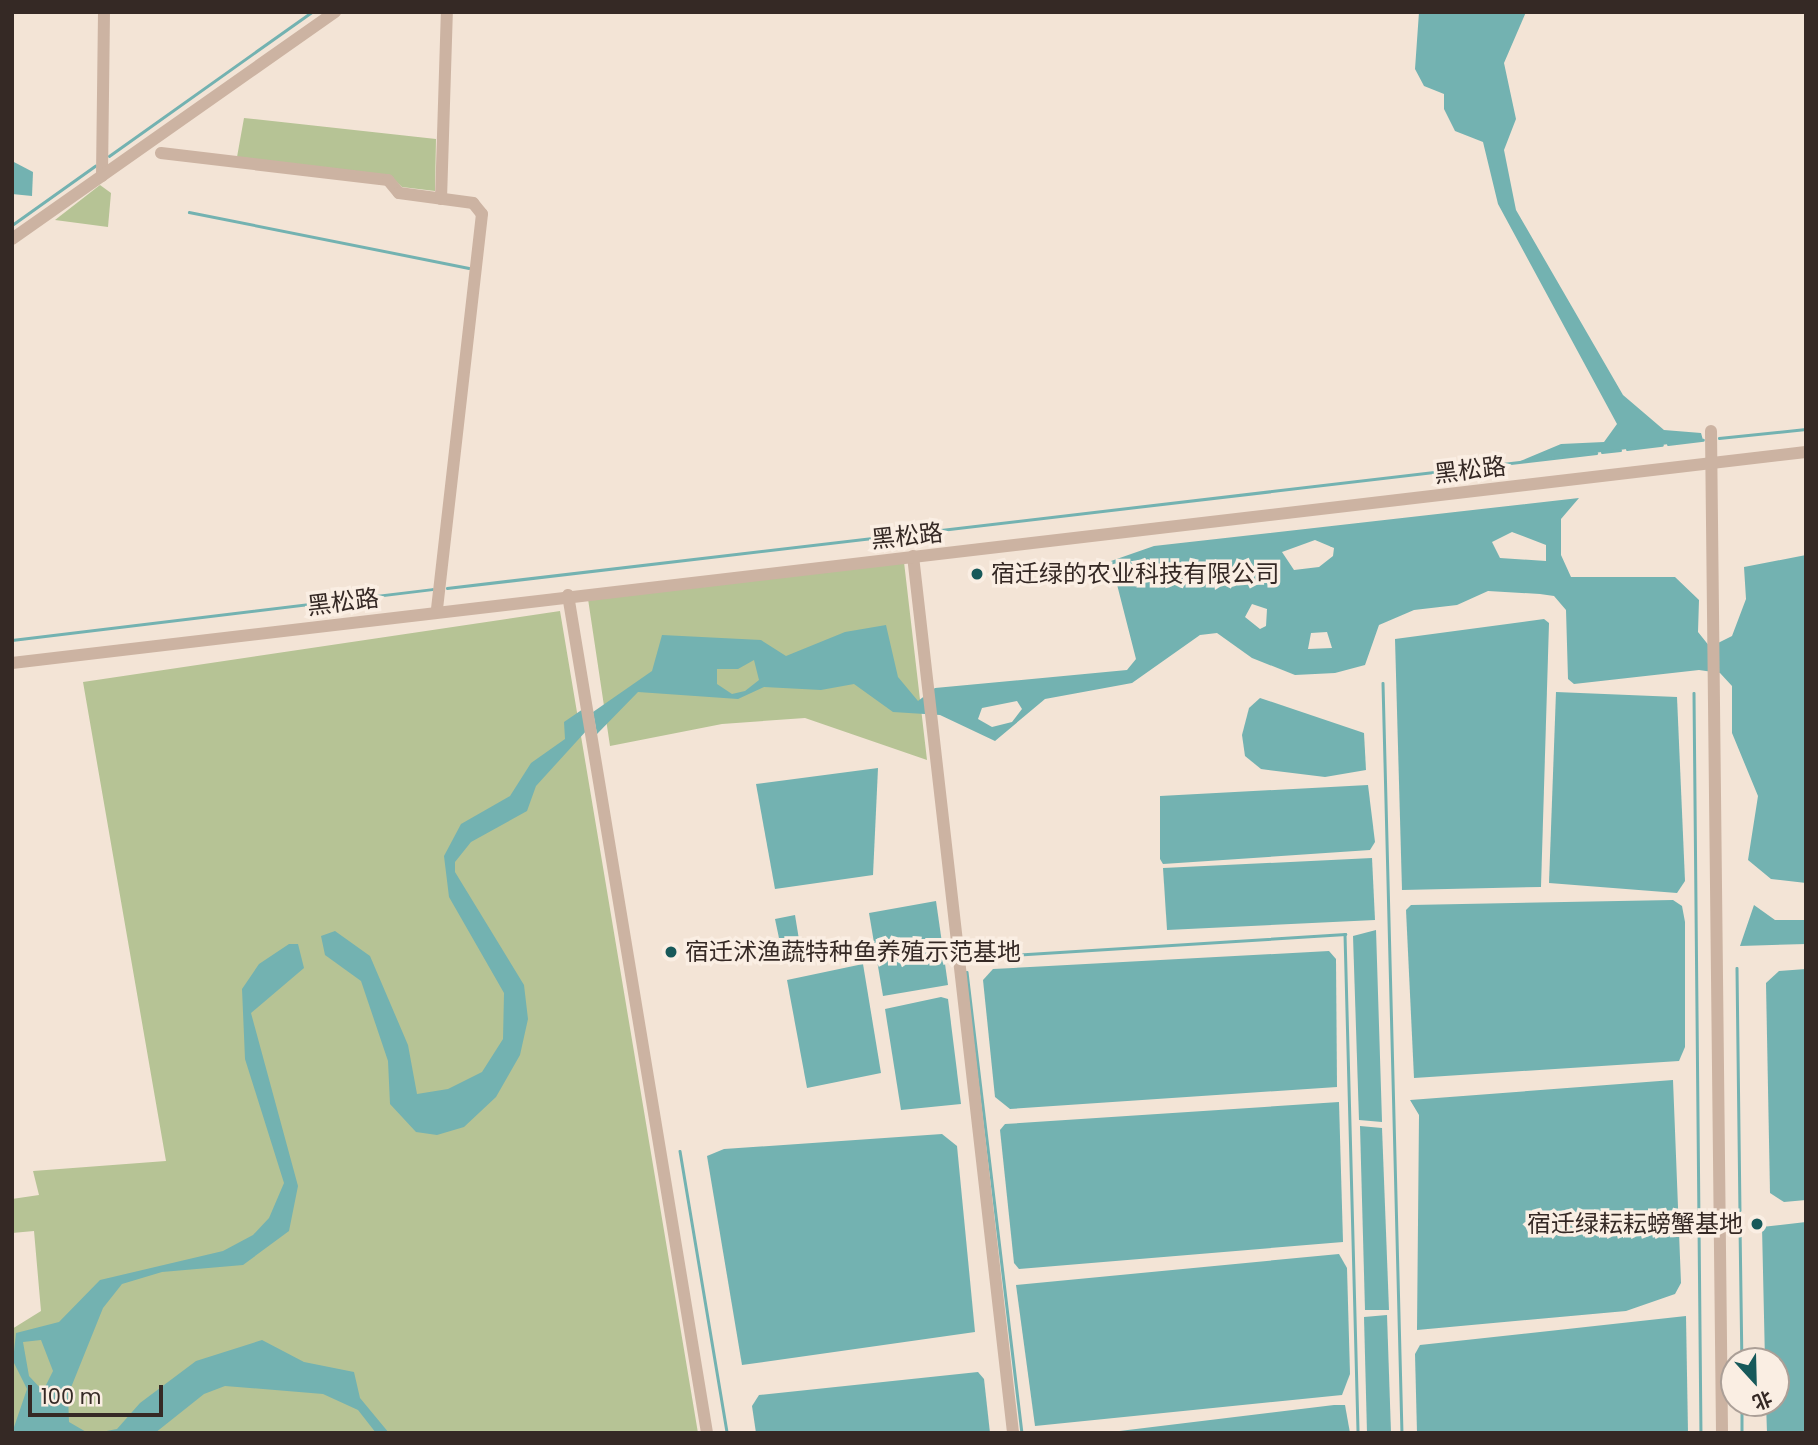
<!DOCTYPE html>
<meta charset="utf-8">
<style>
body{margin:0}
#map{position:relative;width:1818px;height:1445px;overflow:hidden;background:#f3e4d6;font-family:Poppins,"Noto Sans SC",sans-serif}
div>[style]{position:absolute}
.green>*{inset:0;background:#b6c395}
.water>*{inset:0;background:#73b2b1}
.stream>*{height:2.5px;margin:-1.25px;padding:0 1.25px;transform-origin:1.25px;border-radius:1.25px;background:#73b2b1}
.minor>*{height:12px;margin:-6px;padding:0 6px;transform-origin:6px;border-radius:6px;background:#ccb3a2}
.dots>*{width:19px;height:19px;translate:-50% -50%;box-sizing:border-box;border:4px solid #faeee3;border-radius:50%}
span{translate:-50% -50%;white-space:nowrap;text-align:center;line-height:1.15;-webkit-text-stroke:7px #faeee3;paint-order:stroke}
.street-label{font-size:24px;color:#352925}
.poi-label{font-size:24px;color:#352925}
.left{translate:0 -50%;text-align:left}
.right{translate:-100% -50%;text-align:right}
.frame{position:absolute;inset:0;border:14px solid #352925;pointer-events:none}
.north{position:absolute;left:1720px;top:1347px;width:70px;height:70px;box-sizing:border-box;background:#faeee3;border:2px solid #ab9f97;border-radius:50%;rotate:158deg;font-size:19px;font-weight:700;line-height:28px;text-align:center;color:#352925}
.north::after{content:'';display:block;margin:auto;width:24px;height:32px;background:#17595a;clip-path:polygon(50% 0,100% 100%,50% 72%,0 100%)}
.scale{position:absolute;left:28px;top:1385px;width:135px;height:32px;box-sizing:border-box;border:4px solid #352925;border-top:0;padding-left:9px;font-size:21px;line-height:24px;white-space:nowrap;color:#352925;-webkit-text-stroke:5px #faeee3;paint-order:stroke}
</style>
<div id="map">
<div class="green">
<div style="clip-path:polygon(244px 118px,436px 139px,435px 191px,402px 187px,389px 175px,237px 157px)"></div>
<div style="clip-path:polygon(100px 185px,111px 193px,108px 227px,55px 220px)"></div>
<div style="clip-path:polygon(904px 562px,927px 760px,805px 718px,722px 724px,610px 746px,588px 599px)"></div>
<div style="clip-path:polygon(560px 611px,698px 1433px,12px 1433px,12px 1329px,41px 1311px,34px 1231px,12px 1233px,12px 1199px,39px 1195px,33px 1171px,166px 1161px,83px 682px)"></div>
</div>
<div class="water">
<div style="clip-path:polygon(1419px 12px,1526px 12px,1504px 63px,1516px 119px,1504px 150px,1516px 210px,1623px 395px,1664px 430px,1701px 433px,1703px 440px,1518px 462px,1561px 444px,1604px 442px,1617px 424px,1498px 204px,1483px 142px,1455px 131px,1444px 109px,1444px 94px,1424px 86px,1415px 69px)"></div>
<div style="clip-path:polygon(12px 161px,33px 172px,32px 196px,12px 194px)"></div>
<div style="clip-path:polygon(evenodd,1579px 498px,1561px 519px,1561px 555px,1571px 577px,1675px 577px,1699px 600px,1698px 632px,1710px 647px,1732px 636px,1746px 599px,1744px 567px,1806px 555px,1806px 883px,1771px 879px,1748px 860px,1758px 796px,1732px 733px,1732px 686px,1720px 673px,1699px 670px,1574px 684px,1568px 679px,1566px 610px,1554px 596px,1540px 594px,1488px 591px,1457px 605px,1414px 610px,1379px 625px,1365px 665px,1335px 673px,1295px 675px,1252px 658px,1217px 633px,1200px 635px,1132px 683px,1045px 699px,995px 741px,940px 715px,893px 712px,854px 684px,821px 690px,764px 687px,738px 699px,638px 692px,597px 734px,593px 712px,652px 671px,662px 635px,761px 640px,786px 656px,845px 632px,886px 625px,898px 677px,918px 701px,935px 688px,1127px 670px,1136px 659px,1111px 561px,1154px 546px,1579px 498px,1512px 532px,1546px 545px,1546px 561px,1500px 558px,1492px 542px,1512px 532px,1579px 498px,1315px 540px,1334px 548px,1333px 556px,1319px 567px,1294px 570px,1282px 552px,1315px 540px,1579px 498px,1252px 604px,1267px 609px,1266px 626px,1260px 629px,1245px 617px,1252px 604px,1579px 498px,1327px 632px,1332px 648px,1308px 649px,1311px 633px,1327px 632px,1579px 498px,754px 660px,759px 680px,745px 691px,732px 694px,717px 684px,717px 669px,738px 669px,754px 660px,1579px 498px,1017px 701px,1022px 709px,1012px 722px,992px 727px,978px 719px,982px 708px,1017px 701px)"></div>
<div style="clip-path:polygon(1544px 619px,1549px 623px,1541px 887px,1402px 890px,1395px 639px)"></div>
<div style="clip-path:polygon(1556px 692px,1677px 697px,1685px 881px,1677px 893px,1549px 883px)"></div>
<div style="clip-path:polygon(1260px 698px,1364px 733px,1366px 770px,1325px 777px,1261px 769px,1245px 756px,1242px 735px,1249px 708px)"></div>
<div style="clip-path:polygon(583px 709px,587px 730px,536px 786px,527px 811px,471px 842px,455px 862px,455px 872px,524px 985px,528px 1019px,520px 1055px,496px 1097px,464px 1127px,437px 1135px,416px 1132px,390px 1104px,388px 1061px,361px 981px,325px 955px,321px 936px,335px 931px,370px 956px,408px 1045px,417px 1094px,448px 1089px,482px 1072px,503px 1039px,504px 993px,449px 897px,444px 856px,461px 824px,510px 796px,531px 763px,565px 739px,564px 722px)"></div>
<div style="clip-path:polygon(878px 768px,873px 875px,775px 889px,756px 784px)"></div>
<div style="clip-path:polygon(1368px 785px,1375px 842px,1370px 850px,1163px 864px,1160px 859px,1160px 796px)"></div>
<div style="clip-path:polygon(1372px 858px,1375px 920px,1167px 930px,1163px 868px)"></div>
<div style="clip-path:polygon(1673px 900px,1682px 906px,1685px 922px,1685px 1047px,1679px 1061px,1414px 1078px,1406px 910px,1411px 905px)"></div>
<div style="clip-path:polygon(936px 901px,948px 985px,883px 996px,869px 913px)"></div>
<div style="clip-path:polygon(1754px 905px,1775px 920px,1806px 920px,1806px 944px,1740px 946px)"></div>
<div style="clip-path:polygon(795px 915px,802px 958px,784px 962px,775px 919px)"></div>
<div style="clip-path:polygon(1376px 930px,1382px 1122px,1359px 1120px,1353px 936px)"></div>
<div style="clip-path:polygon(evenodd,289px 944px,298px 944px,304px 968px,251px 1013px,298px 1186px,289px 1231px,243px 1265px,162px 1272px,122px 1284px,103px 1308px,68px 1395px,69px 1422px,88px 1433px,12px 1433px,27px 1389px,13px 1361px,16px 1333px,59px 1322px,100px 1280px,223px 1251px,253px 1235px,269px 1218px,284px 1183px,245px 1059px,242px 989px,259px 964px,289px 944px,41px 1340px,53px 1371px,43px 1391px,29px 1376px,23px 1342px,41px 1340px)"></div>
<div style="clip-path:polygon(1329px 951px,1336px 959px,1337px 1087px,1010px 1109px,995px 1097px,983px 980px,993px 969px)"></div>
<div style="clip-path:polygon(863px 964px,881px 1073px,807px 1088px,787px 980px)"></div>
<div style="clip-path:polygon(1806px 969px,1806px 1200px,1784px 1202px,1770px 1193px,1766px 983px,1779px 971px)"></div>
<div style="clip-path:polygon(941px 997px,948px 999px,961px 1104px,901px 1110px,885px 1009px)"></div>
<div style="clip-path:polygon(1673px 1080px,1681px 1283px,1675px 1294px,1626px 1311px,1417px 1330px,1419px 1115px,1410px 1100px)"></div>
<div style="clip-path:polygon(1339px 1102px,1343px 1242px,1019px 1269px,1014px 1263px,1000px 1130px,1005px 1124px)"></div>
<div style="clip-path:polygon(1360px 1126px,1382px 1128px,1389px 1310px,1365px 1310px)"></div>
<div style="clip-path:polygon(942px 1134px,957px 1146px,975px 1332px,742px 1365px,707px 1156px,724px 1149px)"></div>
<div style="clip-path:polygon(1806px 1222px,1806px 1433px,1767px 1433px,1766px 1403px,1776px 1403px,1776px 1361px,1765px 1361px,1762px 1227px)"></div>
<div style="clip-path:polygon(1339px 1254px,1347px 1268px,1350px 1374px,1342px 1395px,1035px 1426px,1016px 1285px)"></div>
<div style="clip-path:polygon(1387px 1315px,1391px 1433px,1367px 1433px,1364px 1317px)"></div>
<div style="clip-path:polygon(1686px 1316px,1688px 1433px,1417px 1433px,1415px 1354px,1420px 1345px)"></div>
<div style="clip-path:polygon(262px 1340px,304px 1362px,354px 1372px,360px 1398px,389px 1433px,376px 1433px,358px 1410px,323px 1394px,225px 1386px,204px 1394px,155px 1433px,96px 1433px,117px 1429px,140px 1403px,196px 1361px)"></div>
<div style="clip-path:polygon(978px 1372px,984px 1379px,990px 1433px,756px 1433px,752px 1406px,759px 1395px)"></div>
<div style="clip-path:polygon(1334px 1405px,1345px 1405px,1350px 1433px,1103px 1433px)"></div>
</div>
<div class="stream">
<div style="left:109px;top:156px;width:249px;rotate:-35.4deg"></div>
<div style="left:189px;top:212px;width:285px;rotate:11.3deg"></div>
<div style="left:12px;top:225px;width:102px;rotate:-35.4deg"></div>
<div style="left:1719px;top:438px;width:87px;rotate:-5.9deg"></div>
<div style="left:1668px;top:444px;width:35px;rotate:-7deg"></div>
<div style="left:1627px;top:449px;width:35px;rotate:-7deg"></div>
<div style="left:1602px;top:452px;width:18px;rotate:-6deg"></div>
<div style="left:447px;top:588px;width:1157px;rotate:-6.7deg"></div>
<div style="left:12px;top:640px;width:423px;rotate:-6.9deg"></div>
<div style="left:1383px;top:683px;width:750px;rotate:88.55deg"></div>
<div style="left:1694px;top:693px;width:740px;rotate:89.46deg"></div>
<div style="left:965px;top:958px;width:381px;rotate:-3.6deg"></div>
<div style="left:1345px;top:934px;width:499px;rotate:88.5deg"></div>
<div style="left:1737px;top:968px;width:242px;rotate:89.3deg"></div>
<div style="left:967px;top:972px;width:464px;rotate:83.2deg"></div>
<div style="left:680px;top:1151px;width:286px;rotate:80.5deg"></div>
<div style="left:1740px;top:1225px;width:136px;rotate:89.2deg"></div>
<div style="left:1742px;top:1403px;width:30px;rotate:90deg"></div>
</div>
<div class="minor">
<div style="left:161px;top:153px;width:229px;rotate:6.8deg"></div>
<div style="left:388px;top:180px;width:17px;rotate:50deg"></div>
<div style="left:399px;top:193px;width:75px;rotate:7.7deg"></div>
<div style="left:473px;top:203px;width:14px;rotate:51deg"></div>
<div style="left:482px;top:214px;width:401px;rotate:96.5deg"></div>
<div style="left:102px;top:176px;width:164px;rotate:-89.3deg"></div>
<div style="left:441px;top:199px;width:187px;rotate:-88.2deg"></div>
<div style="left:12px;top:239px;width:395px;rotate:-35.1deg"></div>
<div style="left:1711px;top:431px;width:1002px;rotate:89.37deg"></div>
<div style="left:913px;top:556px;width:883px;rotate:83.49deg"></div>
<div style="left:568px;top:595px;width:849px;rotate:80.58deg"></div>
<div style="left:12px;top:663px;width:1806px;rotate:-6.71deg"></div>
</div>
<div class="dots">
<div style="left:977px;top:574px;background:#17595a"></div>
<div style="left:671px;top:952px;background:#17595a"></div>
<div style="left:1757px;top:1224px;background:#17595a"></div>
</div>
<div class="street-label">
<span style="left:1470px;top:470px;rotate:-7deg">黑松路</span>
<span style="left:907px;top:536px;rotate:-6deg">黑松路</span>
<span style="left:343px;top:602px;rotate:-7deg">黑松路</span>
</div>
<div class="poi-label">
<span class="left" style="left:991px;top:574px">宿迁绿的农业科技有限公司</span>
<span class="left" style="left:685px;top:952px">宿迁沭渔蔬特种鱼养殖示范基地</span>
<span class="right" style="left:1743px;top:1224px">宿迁绿耘耘螃蟹基地</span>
</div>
<div class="frame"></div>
<div class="north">北</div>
<div class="scale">100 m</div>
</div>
